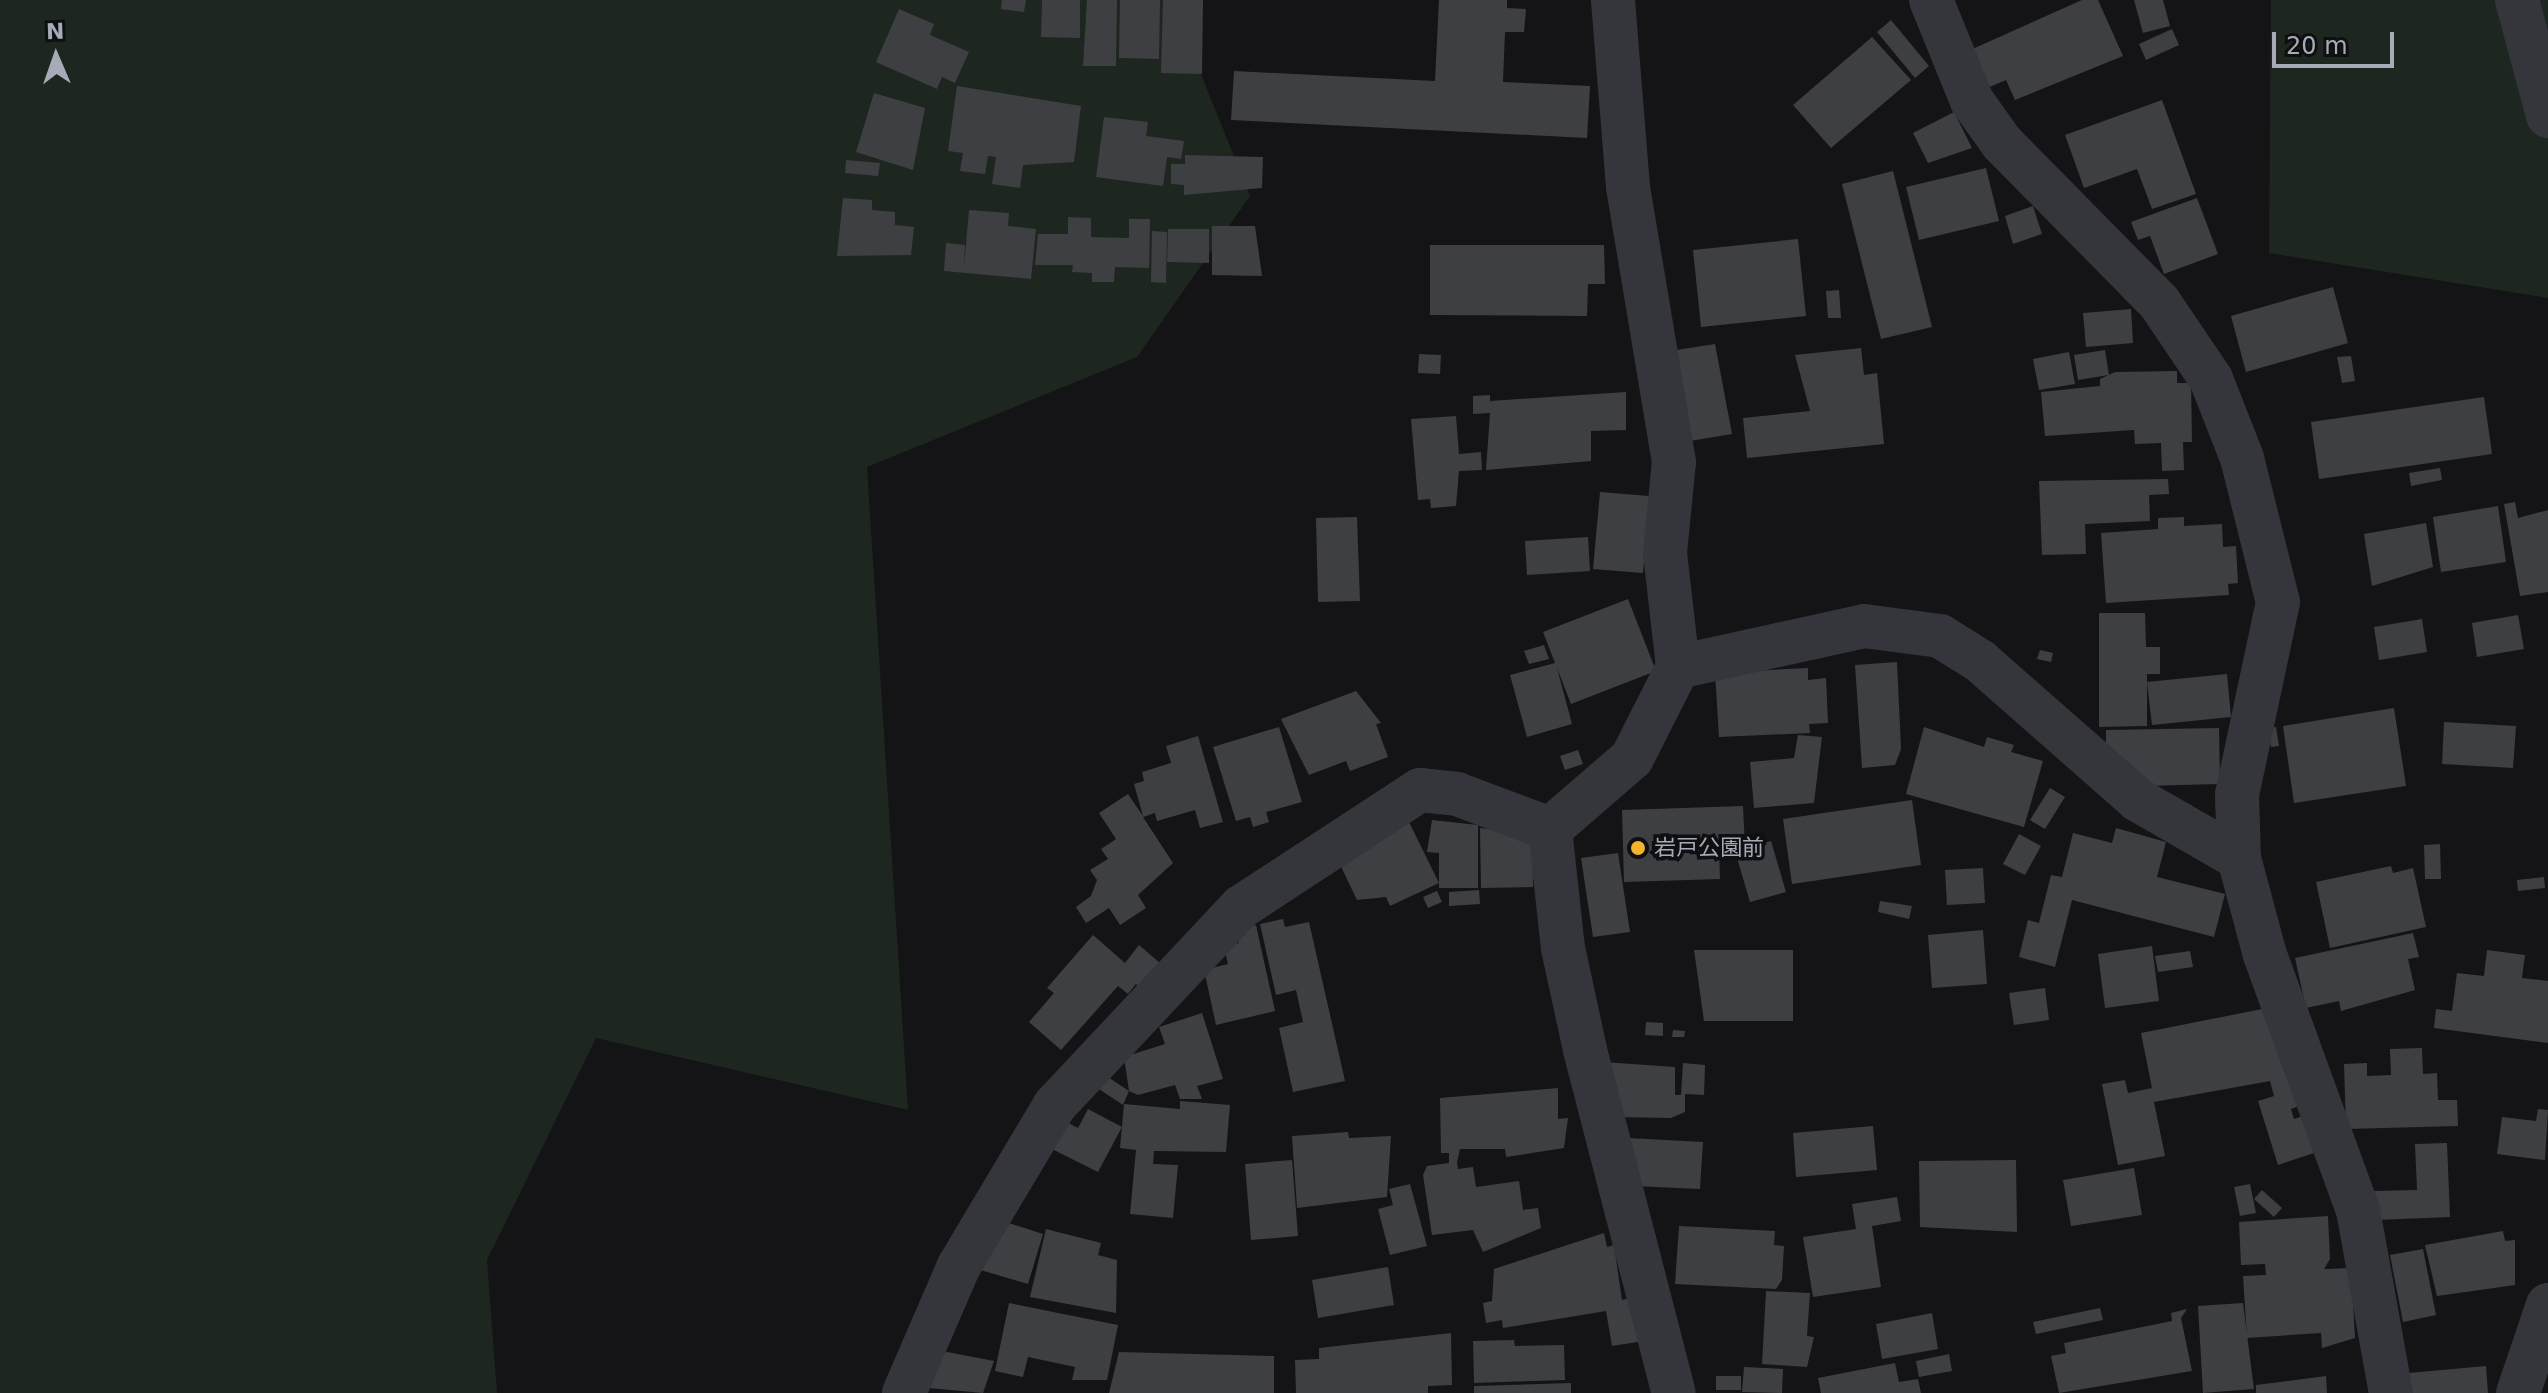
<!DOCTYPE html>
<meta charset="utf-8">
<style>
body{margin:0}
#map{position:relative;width:2548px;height:1393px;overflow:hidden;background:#141416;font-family:"DejaVu Sans","Noto Sans JP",sans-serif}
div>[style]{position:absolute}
.green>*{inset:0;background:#1e2620}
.building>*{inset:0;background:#3e3f43}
.minor>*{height:44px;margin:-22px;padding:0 22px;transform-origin:22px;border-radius:22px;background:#35363b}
.dots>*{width:22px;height:22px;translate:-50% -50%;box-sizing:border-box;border:4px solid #0f0f11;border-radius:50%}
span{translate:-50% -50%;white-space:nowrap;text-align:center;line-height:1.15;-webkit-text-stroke:7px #0f0f11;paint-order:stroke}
.poi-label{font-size:22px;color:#a6abb7}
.left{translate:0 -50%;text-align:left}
.north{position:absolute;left:16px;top:16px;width:80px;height:80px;-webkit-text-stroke:6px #0f0f11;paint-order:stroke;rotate:358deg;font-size:22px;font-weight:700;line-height:32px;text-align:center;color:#a6abb7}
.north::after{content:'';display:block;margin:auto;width:28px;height:36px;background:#a6abb7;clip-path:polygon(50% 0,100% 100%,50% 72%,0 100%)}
.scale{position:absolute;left:2272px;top:32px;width:122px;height:36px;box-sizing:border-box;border:4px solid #a6abb7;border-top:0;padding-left:10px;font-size:24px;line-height:28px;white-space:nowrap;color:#a6abb7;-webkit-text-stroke:6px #0f0f11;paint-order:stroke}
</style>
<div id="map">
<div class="green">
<div style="clip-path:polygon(0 0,1171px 0,1250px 196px,1137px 357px,867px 467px,908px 1110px,596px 1038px,487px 1260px,497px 1393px,0 1393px)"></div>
<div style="clip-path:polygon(2271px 0,2548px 0,2548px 298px,2269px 253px)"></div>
</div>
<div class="building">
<div style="clip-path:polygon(1002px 0,1026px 0,1024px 12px,1001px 9px)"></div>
<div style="clip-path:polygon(1042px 0,1080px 0,1080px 38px,1041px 37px)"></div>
<div style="clip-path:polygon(1087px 0,1117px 0,1116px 66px,1083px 66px)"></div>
<div style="clip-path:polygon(1120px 0,1160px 0,1159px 59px,1119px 58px)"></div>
<div style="clip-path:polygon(1163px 0,1203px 0,1202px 74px,1161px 73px)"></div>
<div style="clip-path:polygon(1439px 0,1507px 0,1507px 8px,1526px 9px,1524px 32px,1505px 32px,1503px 82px,1590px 86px,1587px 138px,1231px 120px,1234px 71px,1435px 81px)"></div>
<div style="clip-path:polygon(2082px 0,2098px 0,2123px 56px,2015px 100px,2006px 80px,1985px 89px,1968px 51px)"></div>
<div style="clip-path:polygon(2134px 0,2163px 0,2170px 26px,2143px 33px)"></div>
<div style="clip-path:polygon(899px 9px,934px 24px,930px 35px,969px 52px,955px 83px,942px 77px,937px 89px,876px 62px)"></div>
<div style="clip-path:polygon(1891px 20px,1929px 66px,1915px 78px,1877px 32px)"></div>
<div style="clip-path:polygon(2172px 29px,2179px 45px,2146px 60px,2139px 44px)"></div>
<div style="clip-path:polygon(1872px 37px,1911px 80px,1831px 148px,1793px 105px)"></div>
<div style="clip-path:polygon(957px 86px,1081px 106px,1074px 162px,1023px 165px,1020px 188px,992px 184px,996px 157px,988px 156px,985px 174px,960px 171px,963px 153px,948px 151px)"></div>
<div style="clip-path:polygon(874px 93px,925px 108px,913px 170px,856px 152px)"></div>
<div style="clip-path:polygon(2162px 100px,2196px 194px,2152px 209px,2137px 169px,2084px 188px,2065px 135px)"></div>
<div style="clip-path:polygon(1954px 112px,1972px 148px,1928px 163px,1913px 133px)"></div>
<div style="clip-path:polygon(1104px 117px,1148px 122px,1146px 136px,1184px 141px,1181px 159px,1167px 157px,1163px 186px,1096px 177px)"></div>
<div style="clip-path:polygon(1185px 155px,1263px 157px,1262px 188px,1184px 195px,1184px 185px,1171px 184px,1171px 164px,1185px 164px)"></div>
<div style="clip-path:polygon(846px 160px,880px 163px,878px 176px,845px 173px)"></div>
<div style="clip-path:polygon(1986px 168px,1999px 221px,1919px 240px,1906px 187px)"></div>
<div style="clip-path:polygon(1893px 171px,1932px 327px,1881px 339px,1842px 184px)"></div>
<div style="clip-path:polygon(843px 198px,872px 200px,872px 210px,895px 212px,895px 225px,914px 227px,911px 255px,837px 256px)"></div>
<div style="clip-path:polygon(2197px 198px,2218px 254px,2164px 274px,2150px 236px,2138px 240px,2131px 222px)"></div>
<div style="clip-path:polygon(2033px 206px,2042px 234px,2013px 244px,2005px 216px)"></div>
<div style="clip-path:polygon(969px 210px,1009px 213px,1008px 226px,1036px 229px,1031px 279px,944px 271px,946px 243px,965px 245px,964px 267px)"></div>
<div style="clip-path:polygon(1068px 217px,1091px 218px,1091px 237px,1129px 238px,1129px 219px,1150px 219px,1149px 268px,1115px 267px,1114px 282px,1092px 282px,1092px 273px,1072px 272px,1073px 265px,1035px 265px,1038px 234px,1068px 234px)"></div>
<div style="clip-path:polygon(1212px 226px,1255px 226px,1262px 276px,1212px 275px)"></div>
<div style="clip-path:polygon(1168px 229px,1209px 229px,1209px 263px,1167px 262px)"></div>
<div style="clip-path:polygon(1152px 231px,1167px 232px,1166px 283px,1151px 282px)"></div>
<div style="clip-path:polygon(1798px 239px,1806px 316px,1701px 327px,1693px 250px)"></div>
<div style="clip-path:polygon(1430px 245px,1604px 245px,1605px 284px,1588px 284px,1587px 316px,1430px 315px)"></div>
<div style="clip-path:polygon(2333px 287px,2348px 343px,2246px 372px,2231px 316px)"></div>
<div style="clip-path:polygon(1839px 290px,1841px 318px,1828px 318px,1826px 291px)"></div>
<div style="clip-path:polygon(2131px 309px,2133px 343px,2086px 347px,2083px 313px)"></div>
<div style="clip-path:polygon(1715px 344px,1732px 434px,1690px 441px,1670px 351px)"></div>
<div style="clip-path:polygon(1861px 348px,1864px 375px,1877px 373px,1884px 444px,1747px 458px,1743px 418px,1810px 411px,1795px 355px)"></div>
<div style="clip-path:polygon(2105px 350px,2109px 375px,2078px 380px,2074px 355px)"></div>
<div style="clip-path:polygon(2069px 352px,2075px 384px,2039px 390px,2033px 359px)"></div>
<div style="clip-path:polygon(1419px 354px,1441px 355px,1440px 374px,1418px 373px)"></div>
<div style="clip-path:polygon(2351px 356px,2355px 381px,2342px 383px,2337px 357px)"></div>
<div style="clip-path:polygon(2177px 371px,2177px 383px,2191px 383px,2192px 442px,2183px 442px,2184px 470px,2162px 471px,2161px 443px,2135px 444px,2134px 430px,2045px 436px,2041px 392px,2100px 386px,2100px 379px,2115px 372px)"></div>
<div style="clip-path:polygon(1626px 392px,1626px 430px,1591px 431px,1591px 461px,1486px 470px,1490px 413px,1473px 414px,1473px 396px,1490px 395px,1490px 401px)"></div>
<div style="clip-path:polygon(2484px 397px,2492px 454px,2319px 479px,2311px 422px)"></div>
<div style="clip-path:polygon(1456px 416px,1459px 454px,1481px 452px,1482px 470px,1459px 471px,1456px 506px,1431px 508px,1430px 499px,1418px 500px,1411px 419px)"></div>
<div style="clip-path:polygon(2440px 468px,2442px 480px,2411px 486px,2409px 473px)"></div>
<div style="clip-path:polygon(2168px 479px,2169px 494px,2149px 495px,2150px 521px,2085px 524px,2086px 554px,2042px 555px,2039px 481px)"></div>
<div style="clip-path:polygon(1600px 492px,1649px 496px,1643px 573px,1593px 569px)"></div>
<div style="clip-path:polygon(2515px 502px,2518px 518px,2548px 510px,2548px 592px,2520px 596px,2504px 504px)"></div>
<div style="clip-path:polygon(2498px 506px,2506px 562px,2441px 572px,2433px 517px)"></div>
<div style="clip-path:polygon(1357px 517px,1360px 601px,1318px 602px,1316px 518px)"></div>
<div style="clip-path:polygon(2184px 517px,2184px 526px,2222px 524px,2223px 547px,2236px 546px,2238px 583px,2228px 584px,2229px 595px,2106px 603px,2101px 533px,2158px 529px,2158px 518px)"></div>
<div style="clip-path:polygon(2426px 523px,2433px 567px,2372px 586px,2364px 534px)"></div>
<div style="clip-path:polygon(1588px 537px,1590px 571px,1527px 575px,1525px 541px)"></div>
<div style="clip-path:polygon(1628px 599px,1656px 671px,1571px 704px,1557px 668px,1572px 724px,1527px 737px,1510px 675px,1555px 663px,1543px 632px)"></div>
<div style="clip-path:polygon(2099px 613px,2145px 613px,2146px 647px,2160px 647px,2160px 674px,2147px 674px,2147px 726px,2099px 727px)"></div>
<div style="clip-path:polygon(2518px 615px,2524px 649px,2477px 657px,2472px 623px)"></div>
<div style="clip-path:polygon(2422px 619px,2427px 652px,2379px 660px,2374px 627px)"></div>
<div style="clip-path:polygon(1544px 645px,1549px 659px,1529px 664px,1524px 651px)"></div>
<div style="clip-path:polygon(2040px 650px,2053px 653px,2051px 662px,2037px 659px)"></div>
<div style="clip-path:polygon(1897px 662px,1901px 749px,1895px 765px,1862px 768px,1855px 665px)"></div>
<div style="clip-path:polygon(1808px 668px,1808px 680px,1826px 678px,1828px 723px,1809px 724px,1810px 733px,1719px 737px,1715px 673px)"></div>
<div style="clip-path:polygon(2227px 674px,2231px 717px,2152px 725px,2147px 682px)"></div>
<div style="clip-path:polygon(1356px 691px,1381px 723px,1376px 724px,1388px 757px,1350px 771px,1346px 761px,1309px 775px,1281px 719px)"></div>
<div style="clip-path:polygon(2394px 708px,2406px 786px,2294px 803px,2283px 726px)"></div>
<div style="clip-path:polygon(2444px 722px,2516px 726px,2513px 768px,2442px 764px)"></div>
<div style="clip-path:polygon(1279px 727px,1302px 802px,1266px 812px,1269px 822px,1253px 827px,1250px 817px,1236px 821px,1213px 747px)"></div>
<div style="clip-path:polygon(1924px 727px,1984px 747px,1987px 737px,2014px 745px,2011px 752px,2043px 761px,2024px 827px,1906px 794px)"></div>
<div style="clip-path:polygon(2276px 727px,2279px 746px,2271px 747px,2268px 728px)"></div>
<div style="clip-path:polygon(2219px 728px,2220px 784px,2142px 786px,2106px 766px,2106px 730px)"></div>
<div style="clip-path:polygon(1798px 735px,1822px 737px,1814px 803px,1754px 808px,1750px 762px,1794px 758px)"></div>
<div style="clip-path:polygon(1198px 736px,1223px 822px,1200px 828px,1195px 810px,1157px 821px,1155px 813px,1143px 817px,1173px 863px,1138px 895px,1146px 908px,1120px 925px,1109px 908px,1086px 923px,1076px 907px,1091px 896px,1097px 880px,1090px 870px,1108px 859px,1101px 849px,1116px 839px,1099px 813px,1128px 794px,1143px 816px,1134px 784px,1144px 781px,1142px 772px,1171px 763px,1166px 746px)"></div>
<div style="clip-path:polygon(1578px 750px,1583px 764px,1565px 770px,1560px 756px)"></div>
<div style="clip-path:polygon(2050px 788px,2065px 797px,2045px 829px,2030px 820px)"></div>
<div style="clip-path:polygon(1912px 800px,1921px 865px,1792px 884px,1783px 819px)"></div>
<div style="clip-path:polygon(1743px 806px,1745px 847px,1719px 848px,1720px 879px,1624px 882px,1622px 810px)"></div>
<div style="clip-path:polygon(1407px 818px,1439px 883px,1390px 906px,1386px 897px,1357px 900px,1335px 854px)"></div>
<div style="clip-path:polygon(1432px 820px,1478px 825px,1478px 888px,1439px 888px,1439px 853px,1427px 852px)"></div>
<div style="clip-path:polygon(1480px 828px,1532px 834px,1533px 887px,1481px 888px)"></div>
<div style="clip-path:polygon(2116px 828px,2166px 842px,2157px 877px,2225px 894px,2214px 937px,2072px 900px,2055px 967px,2019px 957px,2028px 920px,2039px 923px,2051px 875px,2062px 877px,2073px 833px,2112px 843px)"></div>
<div style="clip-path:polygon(2019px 834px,2041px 846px,2025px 875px,2003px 864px)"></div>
<div style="clip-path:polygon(1771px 841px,1786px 892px,1750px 902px,1735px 851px)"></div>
<div style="clip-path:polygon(2440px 844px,2441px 879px,2425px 879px,2424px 845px)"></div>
<div style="clip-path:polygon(1618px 853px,1630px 932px,1593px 937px,1581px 858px)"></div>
<div style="clip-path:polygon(2391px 866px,2393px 873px,2413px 868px,2426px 927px,2330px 948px,2316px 882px)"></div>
<div style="clip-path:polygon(1983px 868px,1985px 903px,1947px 905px,1945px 870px)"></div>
<div style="clip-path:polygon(2544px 877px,2545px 888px,2518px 891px,2517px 880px)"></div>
<div style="clip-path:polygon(1479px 890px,1480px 904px,1449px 906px,1449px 892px)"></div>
<div style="clip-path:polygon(1437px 891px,1442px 902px,1428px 908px,1423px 897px)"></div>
<div style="clip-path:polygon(1880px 901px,1912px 906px,1909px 919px,1878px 912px)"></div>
<div style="clip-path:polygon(1283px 919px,1285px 927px,1309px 922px,1345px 1081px,1293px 1092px,1279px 1028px,1303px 1022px,1296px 990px,1276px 995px,1260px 924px)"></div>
<div style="clip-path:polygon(1256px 925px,1275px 1011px,1216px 1025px,1204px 970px,1228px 964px,1224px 947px,1239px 943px,1236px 929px)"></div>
<div style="clip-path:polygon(1983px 930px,1987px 984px,1932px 988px,1928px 935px)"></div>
<div style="clip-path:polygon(2413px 933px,2419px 957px,2408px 959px,2415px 990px,2341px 1011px,2339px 1001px,2306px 1008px,2295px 958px)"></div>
<div style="clip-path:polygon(1093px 935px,1125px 963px,1139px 945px,1167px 969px,1146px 993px,1136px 984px,1128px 994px,1118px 986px,1061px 1050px,1029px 1022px,1054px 993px,1047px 988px)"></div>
<div style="clip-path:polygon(2152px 946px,2159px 1001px,2105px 1008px,2098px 954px)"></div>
<div style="clip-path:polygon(1694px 950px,1793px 950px,1793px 1021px,1704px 1021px)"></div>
<div style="clip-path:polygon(2487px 950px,2525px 955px,2522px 978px,2548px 981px,2548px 1043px,2434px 1028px,2436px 1009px,2452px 1011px,2457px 973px,2484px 976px)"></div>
<div style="clip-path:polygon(2190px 951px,2193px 967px,2158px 972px,2155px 956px)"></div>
<div style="clip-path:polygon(2045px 988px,2049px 1020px,2014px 1025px,2009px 993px)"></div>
<div style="clip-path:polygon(2262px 1009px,2299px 1106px,2291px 1109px,2294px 1119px,2303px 1116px,2314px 1153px,2278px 1165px,2258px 1101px,2274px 1096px,2270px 1081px,2154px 1102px,2165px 1156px,2118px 1165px,2102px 1084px,2125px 1080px,2128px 1093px,2152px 1088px,2141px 1033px)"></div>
<div style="clip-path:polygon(1202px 1013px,1223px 1079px,1197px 1086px,1202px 1099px,1180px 1099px,1175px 1085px,1138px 1095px,1129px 1091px,1123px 1105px,1099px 1089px,1108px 1077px,1129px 1091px,1124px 1057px,1165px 1044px,1159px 1027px)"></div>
<div style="clip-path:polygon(1646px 1022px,1663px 1023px,1663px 1036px,1645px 1035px)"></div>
<div style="clip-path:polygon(1673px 1030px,1685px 1031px,1684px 1037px,1672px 1037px)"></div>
<div style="clip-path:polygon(2422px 1048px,2423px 1074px,2437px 1073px,2438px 1100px,2457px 1100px,2458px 1126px,2346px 1129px,2344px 1064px,2367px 1063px,2367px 1076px,2391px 1075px,2390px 1049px)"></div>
<div style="clip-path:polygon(1603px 1062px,1675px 1067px,1675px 1095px,1681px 1095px,1683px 1063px,1705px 1065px,1704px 1095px,1685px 1094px,1685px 1112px,1671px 1118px,1611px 1117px)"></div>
<div style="clip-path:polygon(1558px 1088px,1558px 1119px,1568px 1118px,1564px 1148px,1506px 1157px,1505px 1149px,1460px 1149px,1457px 1162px,1458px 1169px,1473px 1167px,1476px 1187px,1519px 1181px,1523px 1210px,1538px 1208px,1541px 1228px,1483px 1252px,1473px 1230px,1432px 1235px,1423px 1175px,1427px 1166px,1449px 1163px,1449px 1153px,1441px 1153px,1440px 1098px)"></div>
<div style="clip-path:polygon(1180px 1101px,1230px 1105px,1226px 1152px,1154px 1151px,1153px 1164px,1178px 1165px,1173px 1218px,1130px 1214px,1136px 1150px,1120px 1148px,1124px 1104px,1180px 1109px)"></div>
<div style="clip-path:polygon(1088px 1109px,1122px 1127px,1098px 1172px,1052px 1149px,1066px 1122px,1078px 1128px)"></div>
<div style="clip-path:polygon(2538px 1109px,2548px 1110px,2545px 1160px,2497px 1154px,2502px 1117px,2536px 1121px)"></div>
<div style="clip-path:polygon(1873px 1126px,1877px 1170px,1796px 1177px,1793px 1133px)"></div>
<div style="clip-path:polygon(1348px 1132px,1349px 1138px,1391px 1136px,1387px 1197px,1297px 1208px,1292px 1136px)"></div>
<div style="clip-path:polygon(1628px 1138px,1703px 1142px,1700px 1189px,1634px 1186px)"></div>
<div style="clip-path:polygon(2447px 1143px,2450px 1217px,2375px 1220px,2374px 1191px,2417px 1190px,2415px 1144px)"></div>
<div style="clip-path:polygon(1292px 1160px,1298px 1236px,1251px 1240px,1245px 1164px)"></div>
<div style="clip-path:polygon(2016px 1160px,2017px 1232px,1920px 1227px,1919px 1161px)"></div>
<div style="clip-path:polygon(2134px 1168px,2142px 1215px,2071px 1226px,2063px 1180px)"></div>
<div style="clip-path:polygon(1410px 1184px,1427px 1246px,1390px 1255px,1378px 1209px,1393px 1205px,1389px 1189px)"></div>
<div style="clip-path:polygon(2250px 1184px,2256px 1213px,2240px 1216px,2234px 1187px)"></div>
<div style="clip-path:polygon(2262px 1190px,2282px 1208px,2274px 1217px,2254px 1199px)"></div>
<div style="clip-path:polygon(1897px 1197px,1901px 1221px,1872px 1226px,1881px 1287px,1813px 1297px,1803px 1237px,1856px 1229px,1852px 1204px)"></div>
<div style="clip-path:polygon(2328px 1216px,2330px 1259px,2324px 1269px,2351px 1268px,2355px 1338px,2322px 1348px,2321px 1333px,2247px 1338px,2243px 1276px,2266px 1275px,2265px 1264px,2241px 1265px,2239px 1222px)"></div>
<div style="clip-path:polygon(993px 1218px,1043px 1234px,1028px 1284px,977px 1269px)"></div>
<div style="clip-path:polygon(1679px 1226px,1775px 1231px,1774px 1245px,1784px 1246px,1782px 1280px,1776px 1289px,1675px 1284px)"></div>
<div style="clip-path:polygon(1046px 1229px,1101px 1243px,1098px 1255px,1117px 1260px,1116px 1313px,1030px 1297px)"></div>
<div style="clip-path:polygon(2503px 1231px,2505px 1241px,2515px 1240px,2515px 1285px,2437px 1296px,2425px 1245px)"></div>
<div style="clip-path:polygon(1604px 1233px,1607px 1247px,1614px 1245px,1622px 1300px,1637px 1297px,1644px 1341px,1612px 1346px,1606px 1311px,1503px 1328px,1502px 1320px,1486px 1323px,1483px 1303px,1492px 1301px,1494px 1269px)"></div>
<div style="clip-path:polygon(2423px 1249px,2436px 1315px,2403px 1322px,2390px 1255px)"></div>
<div style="clip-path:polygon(1388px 1267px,1394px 1305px,1318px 1318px,1312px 1280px)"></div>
<div style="clip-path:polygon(1766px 1291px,1810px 1293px,1807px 1336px,1814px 1337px,1807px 1367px,1762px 1364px)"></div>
<div style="clip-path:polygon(1009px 1303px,1118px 1325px,1107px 1380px,1072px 1380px,1075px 1367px,1028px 1357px,1023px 1377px,995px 1371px)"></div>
<div style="clip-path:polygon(2243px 1303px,2254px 1389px,2203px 1393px,2198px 1306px)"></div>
<div style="clip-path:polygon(2100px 1308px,2103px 1320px,2036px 1334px,2033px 1322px)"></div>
<div style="clip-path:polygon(2187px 1309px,2181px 1318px,2192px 1371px,2059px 1393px,2051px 1356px,2066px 1353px,2064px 1343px,2172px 1321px,2171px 1313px)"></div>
<div style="clip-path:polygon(1932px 1313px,1938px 1349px,1882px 1359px,1876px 1324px)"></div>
<div style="clip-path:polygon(1451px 1333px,1452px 1385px,1428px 1386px,1428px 1393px,1296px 1393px,1295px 1360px,1319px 1359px,1319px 1348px)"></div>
<div style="clip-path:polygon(1514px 1340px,1515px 1346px,1564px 1345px,1565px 1380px,1474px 1383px,1473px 1341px)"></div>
<div style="clip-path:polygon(937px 1350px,994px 1361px,983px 1393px,929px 1388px)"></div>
<div style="clip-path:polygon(1119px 1352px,1274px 1356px,1274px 1393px,1109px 1393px)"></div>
<div style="clip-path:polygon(1949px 1354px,1952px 1371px,1919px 1377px,1916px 1361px)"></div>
<div style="clip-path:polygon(1895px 1363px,1899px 1382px,1918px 1379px,1921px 1393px,1821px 1393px,1818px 1378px)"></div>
<div style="clip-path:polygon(2486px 1366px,2488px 1393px,2412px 1393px,2409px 1373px)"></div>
<div style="clip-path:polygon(1744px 1367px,1783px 1369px,1782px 1393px,1742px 1392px)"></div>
<div style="clip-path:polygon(1716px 1376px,1741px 1376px,1741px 1390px,1716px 1390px)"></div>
<div style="clip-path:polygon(2326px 1376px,2327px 1393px,2256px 1393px,2256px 1385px)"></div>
<div style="clip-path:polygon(1571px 1383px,1571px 1393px,1474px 1393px,1474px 1386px)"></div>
</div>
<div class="minor">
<div style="left:1931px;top:0;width:109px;rotate:67.9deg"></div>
<div style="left:1972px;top:101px;width:52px;rotate:54.5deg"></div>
<div style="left:2002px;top:143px;width:223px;rotate:45.4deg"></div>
<div style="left:2159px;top:302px;width:93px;rotate:56deg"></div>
<div style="left:2211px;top:379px;width:85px;rotate:68.6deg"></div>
<div style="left:2242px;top:458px;width:148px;rotate:76deg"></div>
<div style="left:2278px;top:602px;width:197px;rotate:102deg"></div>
<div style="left:2237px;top:795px;width:63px;rotate:88.2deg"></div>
<div style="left:2239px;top:858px;width:100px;rotate:75deg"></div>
<div style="left:2265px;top:955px;width:271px;rotate:70deg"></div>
<div style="left:2358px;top:1210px;width:186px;rotate:79.8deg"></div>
<div style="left:2517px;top:0;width:120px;rotate:75deg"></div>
<div style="left:1678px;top:667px;width:190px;rotate:-12.4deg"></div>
<div style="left:1864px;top:626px;width:77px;rotate:7.5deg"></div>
<div style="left:1940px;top:636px;width:47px;rotate:32deg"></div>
<div style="left:1980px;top:661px;width:210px;rotate:41.3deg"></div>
<div style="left:2138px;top:800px;width:116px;rotate:29.9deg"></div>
<div style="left:1550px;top:829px;width:108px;rotate:-40.9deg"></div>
<div style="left:1632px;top:758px;width:102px;rotate:-63.2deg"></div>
<div style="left:1678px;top:667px;width:115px;rotate:-96.5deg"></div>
<div style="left:1665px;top:553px;width:91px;rotate:-84.4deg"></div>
<div style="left:1674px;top:462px;width:279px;rotate:-99.5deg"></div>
<div style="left:1628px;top:187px;width:188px;rotate:-94.6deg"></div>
<div style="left:1550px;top:829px;width:120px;rotate:83.8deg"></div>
<div style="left:1563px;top:948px;width:104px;rotate:77.8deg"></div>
<div style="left:1585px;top:1050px;width:354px;rotate:75.5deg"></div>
<div style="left:904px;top:1393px;width:138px;rotate:-66.6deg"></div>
<div style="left:959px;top:1266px;width:187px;rotate:-59.2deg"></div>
<div style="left:1055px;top:1105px;width:272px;rotate:-46.8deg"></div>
<div style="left:1241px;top:907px;width:214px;rotate:-33.2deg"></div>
<div style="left:1420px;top:790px;width:37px;rotate:6deg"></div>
<div style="left:1457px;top:794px;width:99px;rotate:20.6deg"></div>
<div style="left:2518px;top:1393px;width:93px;rotate:-71.2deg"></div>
</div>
<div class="dots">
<div style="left:1638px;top:848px;background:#f4b22f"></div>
</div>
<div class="poi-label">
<span class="left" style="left:1654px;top:848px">岩戸公園前</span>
</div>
<div class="north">N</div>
<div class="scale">20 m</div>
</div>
